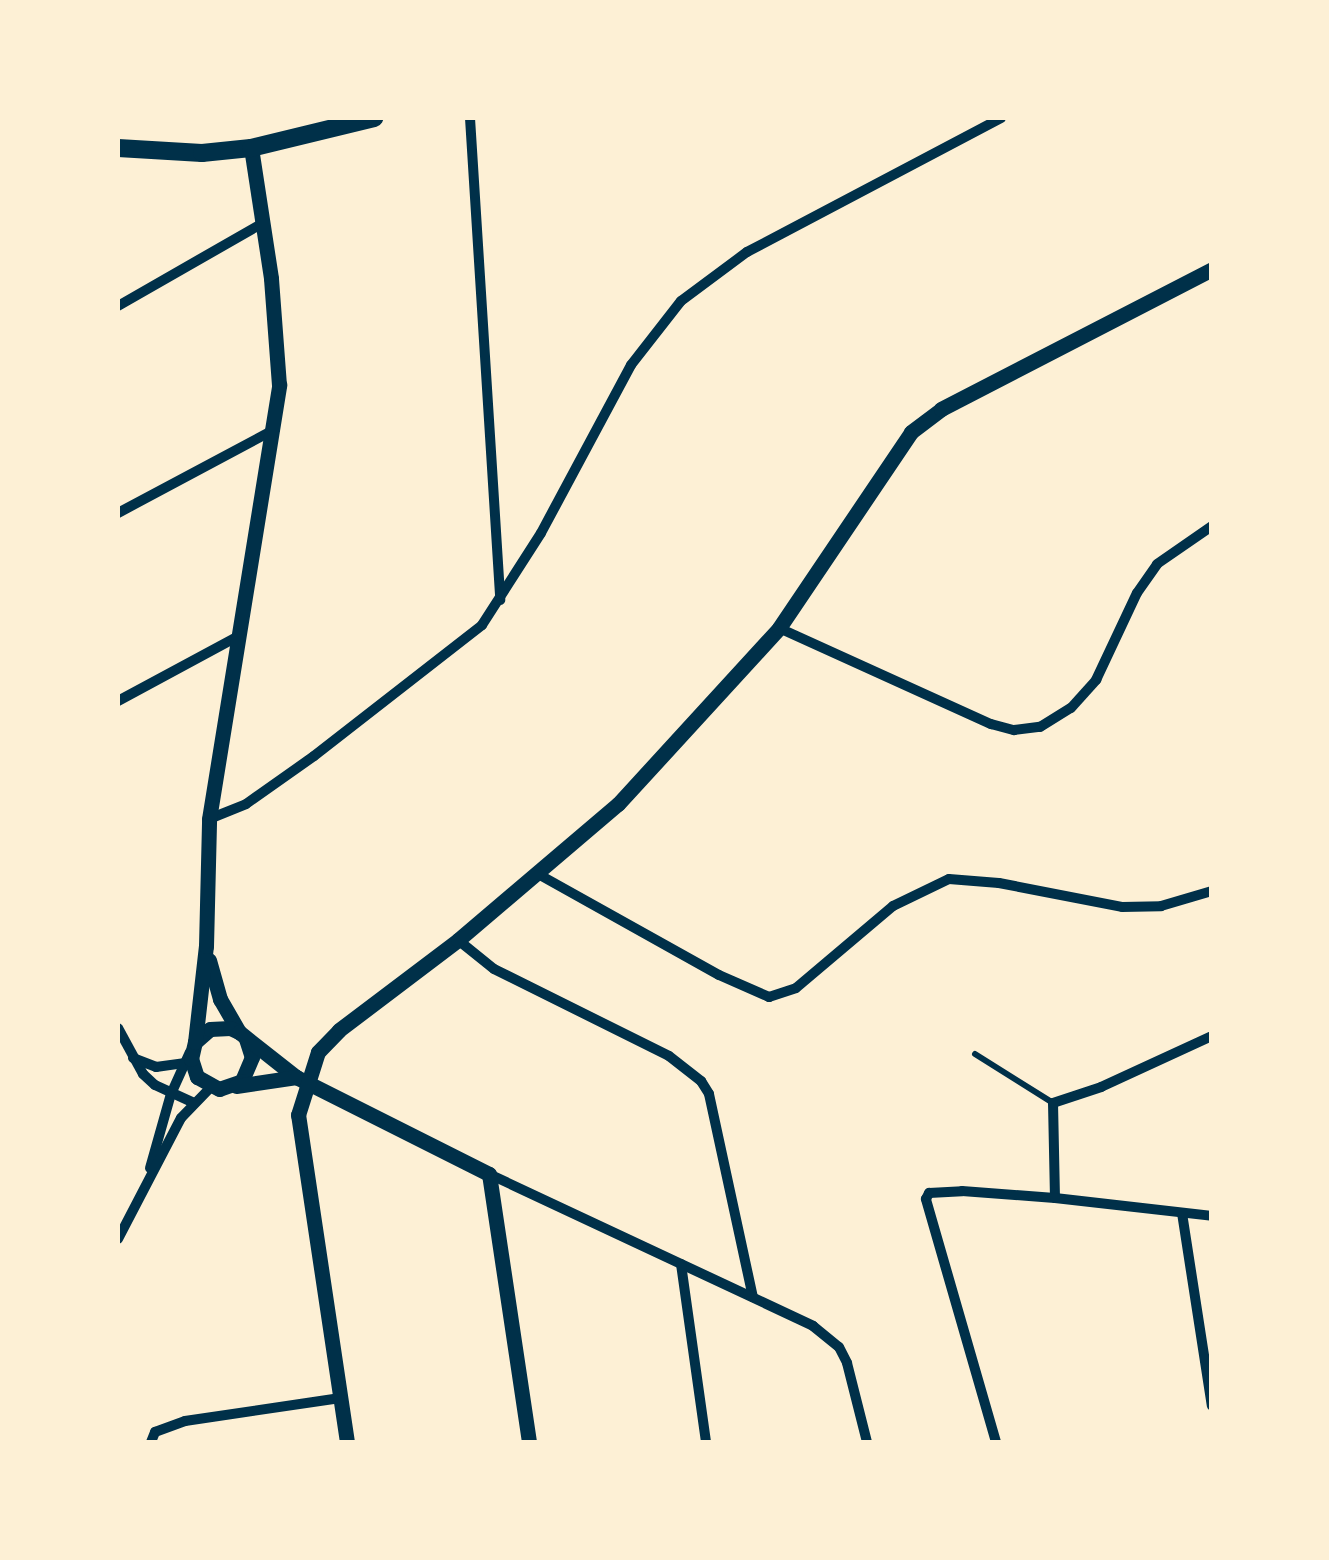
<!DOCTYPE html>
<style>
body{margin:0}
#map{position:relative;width:1329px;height:1560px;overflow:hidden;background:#fdf0d5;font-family:"Exo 2",sans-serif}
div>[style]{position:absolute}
.service>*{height:6px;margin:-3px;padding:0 3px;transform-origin:3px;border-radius:3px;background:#003049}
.minor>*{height:10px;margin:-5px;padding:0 5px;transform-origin:5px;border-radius:5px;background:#003049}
.tertiary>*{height:15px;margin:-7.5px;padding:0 7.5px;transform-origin:7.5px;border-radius:7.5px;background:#003049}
.secondary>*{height:18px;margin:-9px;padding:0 9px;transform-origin:9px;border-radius:9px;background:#003049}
span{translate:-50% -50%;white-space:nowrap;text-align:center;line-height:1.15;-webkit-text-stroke:8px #fdf0d5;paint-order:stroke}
.frame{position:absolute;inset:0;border:120px solid #fdf0d5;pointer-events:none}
</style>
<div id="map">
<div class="service">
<div style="left:975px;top:1054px;width:92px;rotate:32.1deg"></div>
</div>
<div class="minor">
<div style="left:470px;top:118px;width:483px;rotate:86.4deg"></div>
<div style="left:118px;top:306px;width:167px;rotate:-29.8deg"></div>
<div style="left:118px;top:513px;width:178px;rotate:-28.1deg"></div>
<div style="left:779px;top:628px;width:233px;rotate:24.4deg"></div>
<div style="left:991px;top:724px;width:24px;rotate:15deg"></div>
<div style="left:1014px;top:730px;width:26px;rotate:-7deg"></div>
<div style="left:1040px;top:727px;width:36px;rotate:-32deg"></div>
<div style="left:1071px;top:708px;width:38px;rotate:-48deg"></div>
<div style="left:1096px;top:680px;width:96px;rotate:-64.8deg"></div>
<div style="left:1137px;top:593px;width:35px;rotate:-55deg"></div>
<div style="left:1157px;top:564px;width:67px;rotate:-34.6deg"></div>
<div style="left:118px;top:701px;width:133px;rotate:-28.3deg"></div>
<div style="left:209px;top:819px;width:40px;rotate:-22deg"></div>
<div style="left:246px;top:804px;width:83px;rotate:-35.2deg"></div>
<div style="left:314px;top:756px;width:213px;rotate:-37.9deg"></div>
<div style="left:482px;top:625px;width:109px;rotate:-57.3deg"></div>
<div style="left:541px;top:533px;width:191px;rotate:-61.8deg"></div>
<div style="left:631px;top:365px;width:81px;rotate:-52deg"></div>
<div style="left:681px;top:301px;width:82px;rotate:-36.6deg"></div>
<div style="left:747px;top:252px;width:287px;rotate:-27.8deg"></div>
<div style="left:538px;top:874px;width:207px;rotate:29.2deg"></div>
<div style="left:719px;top:975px;width:55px;rotate:23.7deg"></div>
<div style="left:769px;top:997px;width:28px;rotate:-18deg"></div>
<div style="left:796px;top:988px;width:127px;rotate:-40.2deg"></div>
<div style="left:893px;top:906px;width:62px;rotate:-25.7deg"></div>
<div style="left:949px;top:879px;width:50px;rotate:4.6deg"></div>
<div style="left:999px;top:883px;width:125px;rotate:11deg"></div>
<div style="left:1122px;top:907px;width:39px;rotate:-1deg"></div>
<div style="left:1161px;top:906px;width:53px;rotate:-16.4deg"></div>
<div style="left:458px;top:940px;width:46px;rotate:38.9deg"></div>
<div style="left:494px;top:969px;width:195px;rotate:26.4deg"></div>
<div style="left:669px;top:1056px;width:41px;rotate:38deg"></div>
<div style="left:701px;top:1081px;width:15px;rotate:58deg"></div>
<div style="left:709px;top:1094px;width:208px;rotate:77.8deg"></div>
<div style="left:118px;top:1028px;width:52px;rotate:61.5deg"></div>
<div style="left:143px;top:1074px;width:16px;rotate:43deg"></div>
<div style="left:155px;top:1085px;width:41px;rotate:24.7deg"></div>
<div style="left:133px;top:1058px;width:25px;rotate:21deg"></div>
<div style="left:156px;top:1067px;width:28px;rotate:-8deg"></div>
<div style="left:150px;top:1168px;width:77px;rotate:-74.2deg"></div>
<div style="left:171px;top:1094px;width:46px;rotate:-65.7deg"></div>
<div style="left:489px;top:1174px;width:358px;rotate:25.1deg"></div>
<div style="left:813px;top:1326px;width:33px;rotate:39deg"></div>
<div style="left:839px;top:1347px;width:18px;rotate:63deg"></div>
<div style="left:847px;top:1363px;width:81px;rotate:75.8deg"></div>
<div style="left:1055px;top:1198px;width:95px;rotate:-91.2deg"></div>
<div style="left:1053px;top:1103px;width:51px;rotate:-18.4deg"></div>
<div style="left:1101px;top:1087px;width:122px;rotate:-24.7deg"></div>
<div style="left:1182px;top:1213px;width:195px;rotate:81.2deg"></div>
<div style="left:118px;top:1239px;width:136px;rotate:-62.5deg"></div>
<div style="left:181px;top:1118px;width:43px;rotate:-45.9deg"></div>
<div style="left:681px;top:1264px;width:180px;rotate:82deg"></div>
<div style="left:151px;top:1442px;width:11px;rotate:-68deg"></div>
<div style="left:155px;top:1432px;width:32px;rotate:-20deg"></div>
<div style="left:185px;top:1421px;width:157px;rotate:-8.4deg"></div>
<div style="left:996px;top:1442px;width:253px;rotate:-106.1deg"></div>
<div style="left:926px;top:1199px;width:7px;rotate:-63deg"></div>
<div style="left:929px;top:1193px;width:33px;rotate:-3deg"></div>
<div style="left:962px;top:1191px;width:93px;rotate:4.3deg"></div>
<div style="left:1055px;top:1198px;width:158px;rotate:6.5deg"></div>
</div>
<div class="tertiary">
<div style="left:209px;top:960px;width:41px;rotate:74.2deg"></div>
<div style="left:220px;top:999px;width:38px;rotate:60deg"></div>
<div style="left:246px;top:1039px;width:19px;rotate:72deg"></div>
<div style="left:252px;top:1057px;width:26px;rotate:113deg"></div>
<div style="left:242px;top:1081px;width:24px;rotate:161deg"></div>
<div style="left:219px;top:1089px;width:25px;rotate:-151deg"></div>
<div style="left:197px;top:1077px;width:19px;rotate:-108deg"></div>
<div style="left:191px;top:1059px;width:17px;rotate:-77deg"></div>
<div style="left:195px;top:1042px;width:20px;rotate:-41deg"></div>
<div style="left:210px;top:1029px;width:20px;rotate:-3deg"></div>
<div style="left:230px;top:1028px;width:10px;rotate:24deg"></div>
<div style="left:239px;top:1032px;width:73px;rotate:38.3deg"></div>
<div style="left:296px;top:1077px;width:216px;rotate:26.7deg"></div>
<div style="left:489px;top:1174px;width:271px;rotate:81.5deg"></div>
<div style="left:195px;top:1042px;width:97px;rotate:-83.5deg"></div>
<div style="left:206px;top:946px;width:127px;rotate:-88.6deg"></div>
<div style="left:209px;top:819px;width:440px;rotate:-80.8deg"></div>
<div style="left:279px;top:385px;width:107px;rotate:-94.3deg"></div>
<div style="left:271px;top:278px;width:132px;rotate:-98.7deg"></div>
<div style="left:236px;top:1086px;width:61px;rotate:-8.5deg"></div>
<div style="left:347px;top:1442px;width:331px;rotate:-98.5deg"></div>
<div style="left:298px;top:1115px;width:66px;rotate:-72.4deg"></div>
<div style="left:318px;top:1052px;width:30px;rotate:-46deg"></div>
<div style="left:339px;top:1030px;width:149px;rotate:-37.1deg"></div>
<div style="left:458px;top:940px;width:210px;rotate:-40.4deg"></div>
<div style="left:618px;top:804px;width:239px;rotate:-47.5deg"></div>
<div style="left:779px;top:628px;width:236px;rotate:-56deg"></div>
<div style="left:911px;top:432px;width:38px;rotate:-37deg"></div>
<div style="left:941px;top:409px;width:305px;rotate:-27.3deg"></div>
</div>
<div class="secondary">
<div style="left:118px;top:148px;width:84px;rotate:3.4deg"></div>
<div style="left:202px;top:153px;width:49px;rotate:-5.8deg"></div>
<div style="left:251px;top:148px;width:127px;rotate:-13.7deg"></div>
</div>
<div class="frame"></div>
</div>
